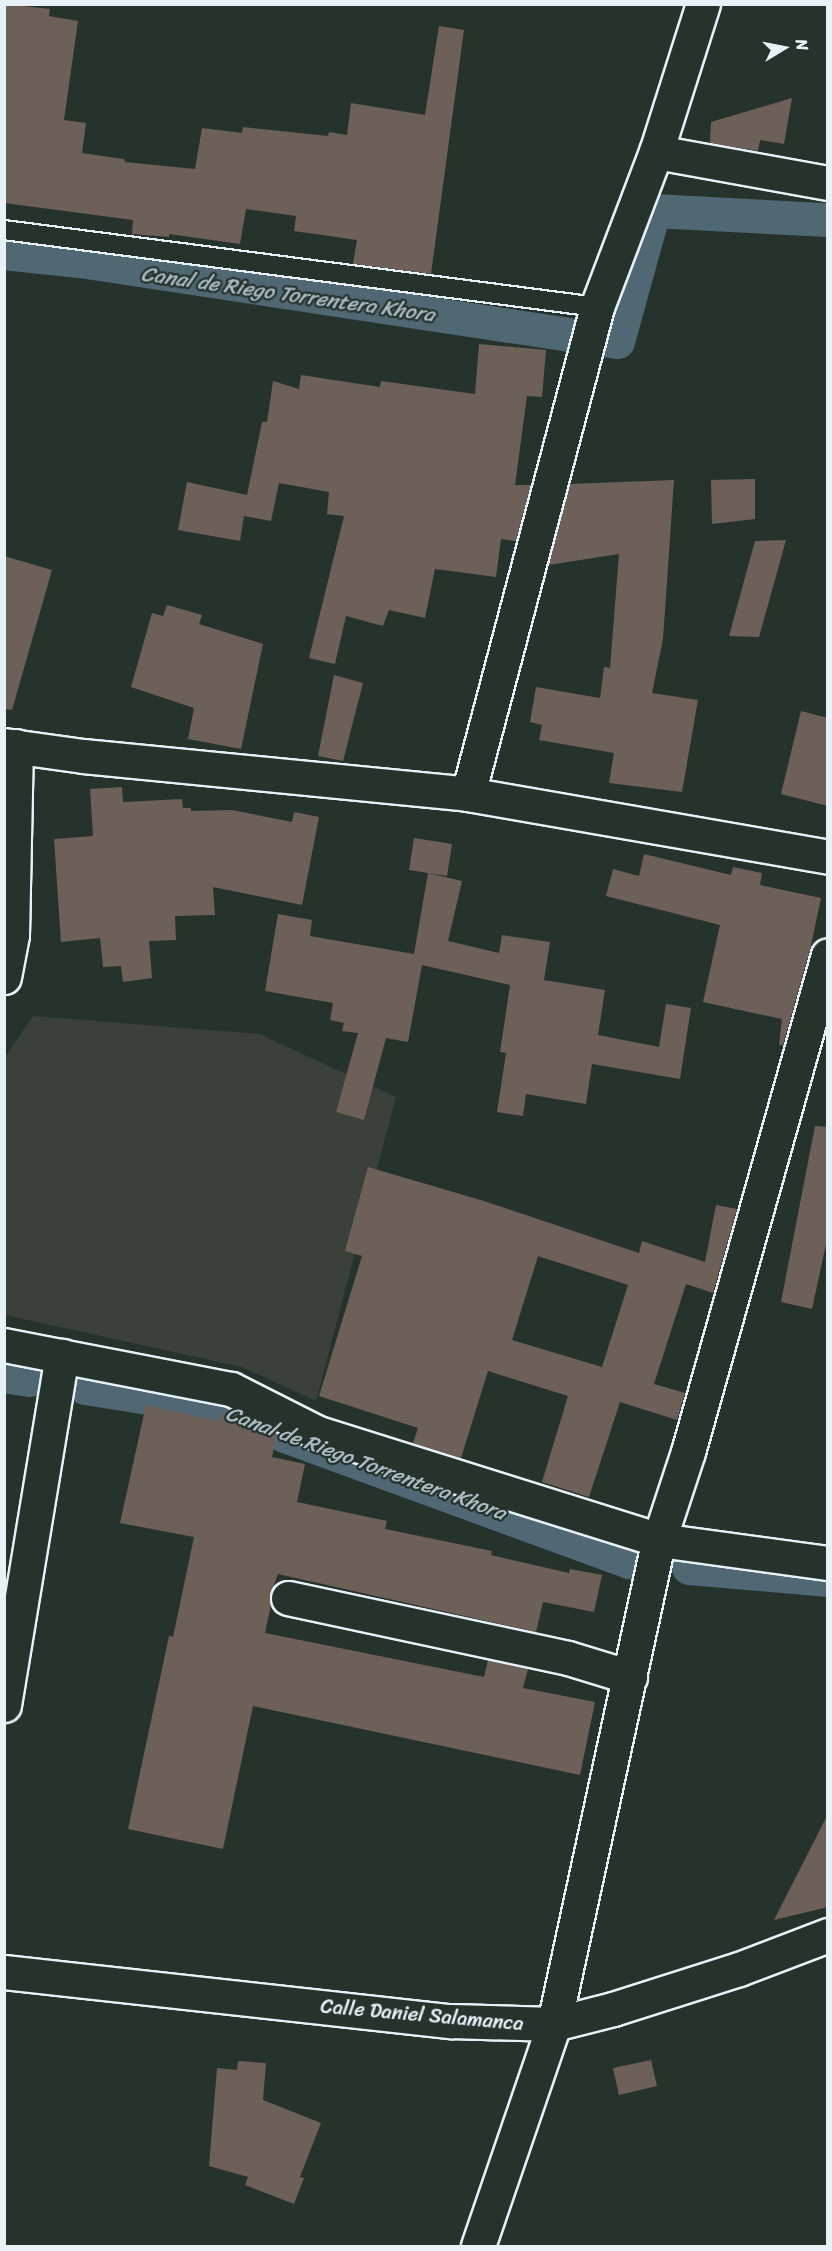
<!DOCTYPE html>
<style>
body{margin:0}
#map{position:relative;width:832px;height:2251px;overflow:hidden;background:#26332d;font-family:Sriracha,sans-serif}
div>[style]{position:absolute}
.built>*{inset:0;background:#3b403a}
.canal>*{height:34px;margin:-17px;padding:0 17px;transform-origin:17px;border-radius:17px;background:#4f6874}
.building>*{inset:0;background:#6c6059}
.roads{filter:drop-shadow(2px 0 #e8f1f8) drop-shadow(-2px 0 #e8f1f8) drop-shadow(0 2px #e8f1f8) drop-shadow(0 -2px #e8f1f8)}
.lane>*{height:18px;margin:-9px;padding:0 9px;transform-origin:9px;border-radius:9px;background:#26332d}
.street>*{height:33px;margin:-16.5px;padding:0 16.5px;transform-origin:16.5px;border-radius:16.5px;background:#26332d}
.secondary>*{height:33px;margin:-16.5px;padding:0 16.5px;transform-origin:16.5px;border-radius:16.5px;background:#26332d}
span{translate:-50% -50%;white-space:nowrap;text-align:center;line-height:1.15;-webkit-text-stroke:4.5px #26332d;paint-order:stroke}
.street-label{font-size:20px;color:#e8f1f8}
.water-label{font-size:21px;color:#abbac3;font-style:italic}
.frame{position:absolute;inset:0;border:6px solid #e8f1f8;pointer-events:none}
.north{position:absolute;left:754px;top:18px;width:60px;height:60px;-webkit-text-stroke:4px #26332d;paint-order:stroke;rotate:80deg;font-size:16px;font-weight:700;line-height:24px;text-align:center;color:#e8f1f8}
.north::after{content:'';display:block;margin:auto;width:21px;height:27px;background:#e8f1f8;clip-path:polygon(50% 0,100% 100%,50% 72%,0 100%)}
</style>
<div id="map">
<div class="built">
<div style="clip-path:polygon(33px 1016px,259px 1034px,396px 1097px,316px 1401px,242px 1367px,5px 1315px,5px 1057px)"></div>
</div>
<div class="canal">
<div style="left:4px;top:253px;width:83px;rotate:6.2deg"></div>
<div style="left:87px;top:262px;width:490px;rotate:8.6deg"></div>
<div style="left:599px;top:339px;width:19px;rotate:9deg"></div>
<div style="left:618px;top:342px;width:136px;rotate:-74.6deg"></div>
<div style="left:654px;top:211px;width:174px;rotate:3deg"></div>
<div style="left:4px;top:1376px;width:26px;rotate:9deg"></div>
<div style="left:85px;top:1388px;width:143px;rotate:8.9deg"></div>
<div style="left:226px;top:1410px;width:64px;rotate:23.8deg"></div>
<div style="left:285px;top:1436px;width:366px;rotate:20.1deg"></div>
<div style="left:629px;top:1562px;width:11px;rotate:5deg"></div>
<div style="left:689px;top:1568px;width:140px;rotate:4.9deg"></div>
</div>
<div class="building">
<div style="clip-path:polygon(4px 4px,50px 9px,49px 16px,78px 21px,64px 120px,86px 123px,82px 153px,124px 159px,125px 162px,195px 169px,202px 128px,242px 133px,243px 127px,328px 136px,329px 132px,347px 135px,351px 103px,425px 115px,439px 26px,464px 30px,431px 274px,353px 264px,357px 240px,294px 231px,296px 216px,246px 209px,240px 244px,169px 234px,169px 237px,132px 234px,133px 220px,4px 203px)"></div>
<div style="clip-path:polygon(792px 98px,784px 144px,760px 140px,758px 151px,710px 143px,711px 122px)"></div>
<div style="clip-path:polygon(479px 344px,546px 350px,542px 397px,527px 396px,515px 485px,531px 485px,516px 541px,501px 539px,496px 577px,435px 569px,425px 618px,389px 610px,383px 626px,346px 616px,335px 664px,309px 658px,344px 516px,327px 514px,329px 492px,279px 483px,271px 521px,244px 516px,240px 541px,178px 530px,187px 482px,247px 495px,262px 422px,267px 422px,273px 381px,299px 389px,301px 375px,380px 387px,381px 381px,475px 394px)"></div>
<div style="clip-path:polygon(755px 479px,755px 519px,712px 524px,711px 480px)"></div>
<div style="clip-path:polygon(674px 480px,663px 639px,652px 693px,698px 700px,682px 792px,609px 783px,614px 753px,539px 740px,542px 725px,530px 722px,536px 687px,600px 698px,604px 667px,610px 668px,619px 554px,548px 565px,569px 484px)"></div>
<div style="clip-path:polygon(786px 540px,759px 637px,729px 636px,755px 541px)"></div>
<div style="clip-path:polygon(4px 556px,52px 570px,12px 710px,4px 709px)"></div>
<div style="clip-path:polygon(167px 605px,202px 615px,199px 624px,263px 644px,241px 749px,188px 739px,194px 708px,131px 687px,152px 613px,163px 616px)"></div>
<div style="clip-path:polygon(334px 675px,363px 683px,343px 761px,318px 756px)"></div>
<div style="clip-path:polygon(801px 711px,828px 718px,828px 806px,781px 794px)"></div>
<div style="clip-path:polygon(122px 787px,123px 802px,182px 799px,183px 808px,191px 808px,191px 811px,232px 810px,292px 822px,294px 812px,319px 817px,302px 905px,213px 887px,215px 915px,175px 916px,176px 940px,149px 941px,152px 978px,123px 982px,121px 966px,103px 967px,100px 938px,61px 942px,54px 839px,93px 836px,90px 789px)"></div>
<div style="clip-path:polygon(414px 838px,452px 844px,447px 876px,409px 870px)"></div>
<div style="clip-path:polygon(644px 854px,731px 875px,733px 867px,762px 873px,760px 885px,821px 898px,810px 950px,783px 1045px,779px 1045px,782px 1019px,703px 1002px,720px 925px,606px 896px,613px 869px,639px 876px)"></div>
<div style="clip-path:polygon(428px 873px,462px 881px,448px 941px,499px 953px,502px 935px,550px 942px,544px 980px,605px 990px,598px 1035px,659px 1047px,666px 1004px,691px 1008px,680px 1079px,592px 1064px,586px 1104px,526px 1094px,523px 1116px,497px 1112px,506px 1053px,500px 1052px,510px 985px,422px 965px,408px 1042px,386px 1038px,364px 1120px,336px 1112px,358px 1033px,342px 1031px,344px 1023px,330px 1020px,333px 1003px,265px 991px,278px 914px,312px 920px,310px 936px,414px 954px)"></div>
<div style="clip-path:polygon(815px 1126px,828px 1127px,828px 1235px,812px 1309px,781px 1302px)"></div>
<div style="clip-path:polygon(evenodd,368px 1167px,484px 1201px,639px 1253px,642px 1241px,705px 1262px,716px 1205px,737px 1209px,713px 1293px,686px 1284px,654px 1384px,685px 1393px,677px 1420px,620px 1402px,589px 1497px,542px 1482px,568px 1396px,488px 1371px,461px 1458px,413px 1443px,418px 1428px,319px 1396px,362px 1256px,345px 1251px,368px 1167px,538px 1256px,628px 1285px,602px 1367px,512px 1340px,538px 1256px)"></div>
<div style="clip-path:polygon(146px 1405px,219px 1421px,220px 1413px,249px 1419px,248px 1426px,277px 1433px,272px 1457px,305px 1464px,297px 1502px,387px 1521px,385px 1529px,492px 1551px,491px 1555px,569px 1573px,570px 1569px,602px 1575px,594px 1612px,543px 1602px,536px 1632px,278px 1574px,270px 1595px,271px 1605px,265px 1633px,484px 1677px,488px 1660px,528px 1669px,523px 1688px,595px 1702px,580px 1775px,253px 1706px,223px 1849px,128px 1829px,169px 1636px,173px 1637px,194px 1537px,120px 1523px)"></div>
<div style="clip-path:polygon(828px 1814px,828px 1907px,774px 1920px)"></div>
<div style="clip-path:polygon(651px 2060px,657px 2086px,619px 2095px,613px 2068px)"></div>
<div style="clip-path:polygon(238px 2061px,266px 2063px,263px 2100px,321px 2123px,300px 2177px,304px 2178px,294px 2204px,245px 2185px,248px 2177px,209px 2166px,217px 2068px,237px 2070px)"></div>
</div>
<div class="roads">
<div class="lane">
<div style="left:4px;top:230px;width:598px;rotate:7.4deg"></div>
</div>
<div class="street">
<div style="left:656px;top:152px;width:175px;rotate:10.2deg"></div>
<div style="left:468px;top:794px;width:504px;rotate:-75.16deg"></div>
<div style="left:597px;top:307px;width:166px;rotate:-69.2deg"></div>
<div style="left:656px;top:152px;width:155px;rotate:-72.4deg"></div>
<div style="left:4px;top:977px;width:43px;rotate:-79.2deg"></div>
<div style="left:12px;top:935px;width:189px;rotate:-88.8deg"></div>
<div style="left:4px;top:1345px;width:231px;rotate:11deg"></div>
<div style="left:231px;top:1389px;width:97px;rotate:26.8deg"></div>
<div style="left:318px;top:1433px;width:357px;rotate:17.4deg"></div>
<div style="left:659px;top:1540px;width:171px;rotate:7.8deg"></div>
<div style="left:288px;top:1598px;width:286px;rotate:12.1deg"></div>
<div style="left:568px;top:1658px;width:65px;rotate:17deg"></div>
<div style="left:4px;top:1705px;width:354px;rotate:-80.6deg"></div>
<div style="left:4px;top:1972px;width:450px;rotate:6.3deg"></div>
<div style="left:451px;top:2021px;width:103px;rotate:1.7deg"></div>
<div style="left:554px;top:2024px;width:61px;rotate:-14.3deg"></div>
<div style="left:613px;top:2009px;width:132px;rotate:-17.6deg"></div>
<div style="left:739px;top:1969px;width:95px;rotate:-20.9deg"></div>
<div style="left:478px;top:2246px;width:235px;rotate:-71.1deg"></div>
<div style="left:554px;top:2024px;width:495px;rotate:-77.8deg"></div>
<div style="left:659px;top:1540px;width:93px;rotate:-71.8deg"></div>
<div style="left:688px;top:1452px;width:516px;rotate:-74.27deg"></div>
</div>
<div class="secondary">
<div style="left:4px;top:745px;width:80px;rotate:7.9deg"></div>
<div style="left:83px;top:756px;width:387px;rotate:5.6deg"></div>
<div style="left:468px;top:794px;width:365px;rotate:9.9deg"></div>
</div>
</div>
<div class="street-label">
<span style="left:422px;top:2015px;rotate:5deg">Calle Daniel Salamanca</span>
</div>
<div class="water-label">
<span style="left:288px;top:294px;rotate:8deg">Canal de Riego Torrentera Khora</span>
<span style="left:366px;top:1463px;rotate:20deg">Canal de Riego Torrentera Khora</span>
</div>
<div class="frame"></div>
<div class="north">N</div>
</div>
